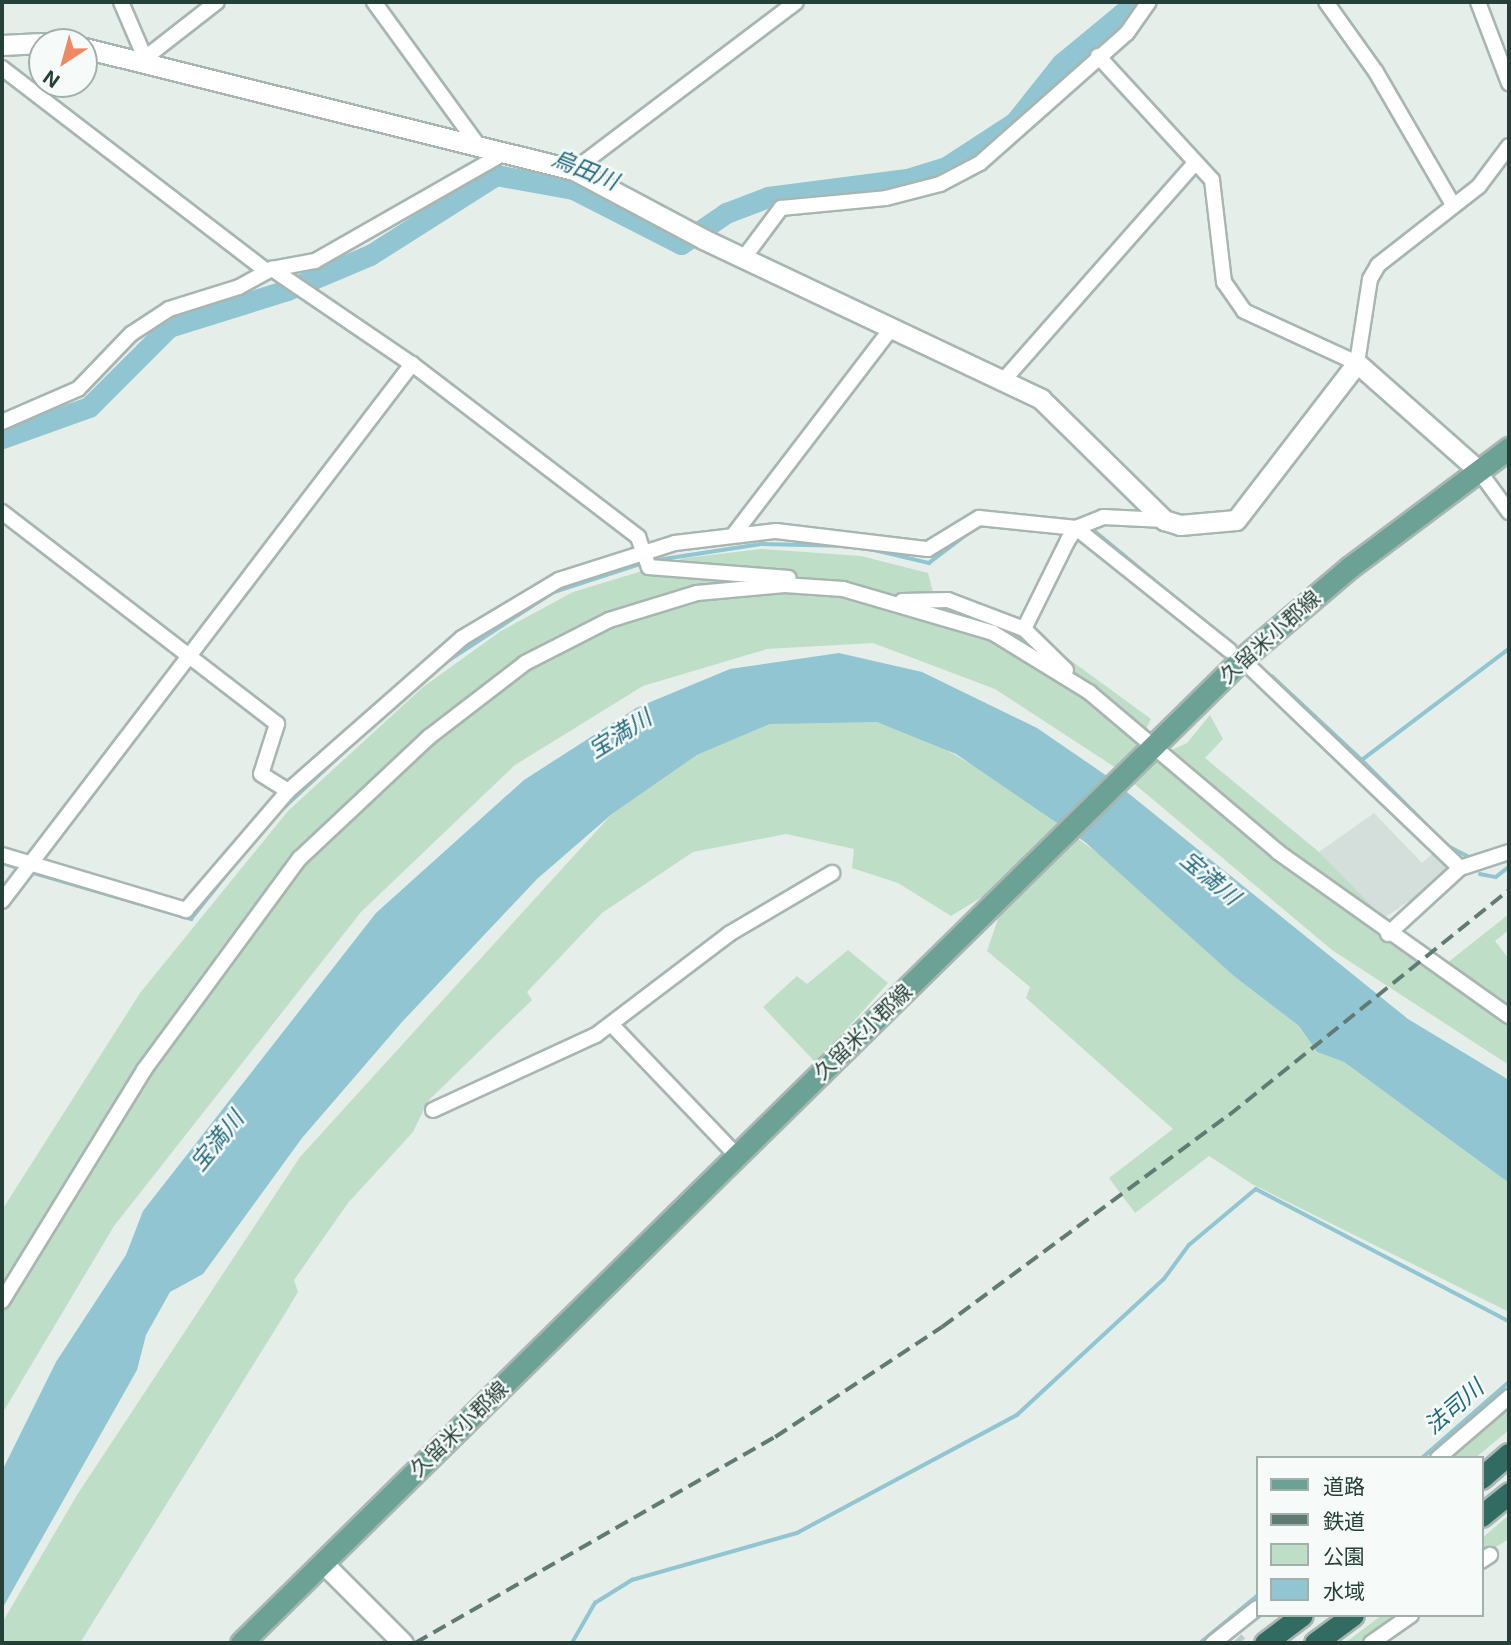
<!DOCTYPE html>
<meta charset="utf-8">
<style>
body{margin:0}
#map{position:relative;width:1511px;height:1645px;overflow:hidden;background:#e6eeea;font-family:Inter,"Noto Sans JP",sans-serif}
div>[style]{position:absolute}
.built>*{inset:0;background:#d4deda}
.green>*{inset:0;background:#bfdec8}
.water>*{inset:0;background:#90c5d1}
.stream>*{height:3.5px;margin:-1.75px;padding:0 1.75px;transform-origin:1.75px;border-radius:1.75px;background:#90c5d1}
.river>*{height:21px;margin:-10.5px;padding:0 10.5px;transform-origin:10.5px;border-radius:10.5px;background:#90c5d1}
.street-tunnel>*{height:14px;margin-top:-7px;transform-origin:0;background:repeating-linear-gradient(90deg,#bfcbc7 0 14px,transparent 0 21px)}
.roads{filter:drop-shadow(2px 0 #a8b6b1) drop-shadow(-2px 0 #a8b6b1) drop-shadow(0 2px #a8b6b1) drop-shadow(0 -2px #a8b6b1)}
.street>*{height:14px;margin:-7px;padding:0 7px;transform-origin:7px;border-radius:7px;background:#fff}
.secondary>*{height:19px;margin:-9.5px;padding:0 9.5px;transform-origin:9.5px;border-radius:9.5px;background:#fff}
.primary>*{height:21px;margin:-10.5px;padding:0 10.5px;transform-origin:10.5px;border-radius:10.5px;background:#6ca295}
.highway>*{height:21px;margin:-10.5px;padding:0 10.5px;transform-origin:10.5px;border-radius:10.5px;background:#316b61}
.rail>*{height:3.5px;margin-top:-1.75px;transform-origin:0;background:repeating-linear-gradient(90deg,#607b74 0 14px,transparent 0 21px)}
span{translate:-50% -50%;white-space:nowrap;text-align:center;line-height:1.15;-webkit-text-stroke:5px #f6faf8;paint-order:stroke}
.street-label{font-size:21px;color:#254039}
.water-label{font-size:23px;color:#206a7b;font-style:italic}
.frame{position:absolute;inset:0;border:4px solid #254039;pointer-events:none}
.legend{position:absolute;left:1256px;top:1456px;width:228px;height:161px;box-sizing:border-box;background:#f6faf8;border:2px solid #a2b0ac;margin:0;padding:9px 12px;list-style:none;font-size:21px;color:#254039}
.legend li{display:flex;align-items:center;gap:14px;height:35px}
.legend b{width:35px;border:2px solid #a2b0ac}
.north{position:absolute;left:28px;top:28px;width:70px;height:70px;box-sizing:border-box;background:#f6faf8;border:2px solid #a2b0ac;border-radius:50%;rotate:216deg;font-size:19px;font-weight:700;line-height:28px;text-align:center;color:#254039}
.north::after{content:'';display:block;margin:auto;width:24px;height:32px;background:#ee8964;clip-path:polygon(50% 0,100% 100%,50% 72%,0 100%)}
</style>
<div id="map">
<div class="built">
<div style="clip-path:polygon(1374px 813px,1422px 863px,1439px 848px,1451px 862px,1442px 879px,1384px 918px,1319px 852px)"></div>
</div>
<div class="green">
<div style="clip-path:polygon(761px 549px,861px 556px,928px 573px,935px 600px,1051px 646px,1151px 719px,1139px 743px,1154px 758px,1187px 743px,1210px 715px,1223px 739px,1205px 758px,1319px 852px,1384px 918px,1377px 933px,1433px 974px,1509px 914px,1509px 930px,1495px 941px,1509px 959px,1509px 1065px,1332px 950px,1113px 766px,995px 689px,873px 643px,767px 649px,643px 686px,515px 765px,361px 912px,114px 1226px,2px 1414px,2px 1210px,140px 993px,288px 811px,423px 687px,501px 631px,573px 592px,685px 558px)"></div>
<div style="clip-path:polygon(802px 718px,877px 722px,922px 736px,1000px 781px,1111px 863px,1235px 977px,1299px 1026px,1317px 1052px,1344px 1062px,1509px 1183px,1509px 1312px,1252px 1184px,1209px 1156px,1135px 1213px,1109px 1178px,1173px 1129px,1026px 998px,1030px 987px,987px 951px,1000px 913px,982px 897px,951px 916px,898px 883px,852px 868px,854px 849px,786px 834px,693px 852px,602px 913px,527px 992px,532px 1000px,428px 1101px,413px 1132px,348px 1203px,294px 1280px,298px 1292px,283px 1317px,80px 1643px,2px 1643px,2px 1623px,77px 1495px,300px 1157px,612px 814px,697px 755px,770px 724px)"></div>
<div style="clip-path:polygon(848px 950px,888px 983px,816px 1063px,763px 1007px,797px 976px,807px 984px)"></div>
<div style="clip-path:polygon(1509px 1405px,1509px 1430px,1475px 1458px,1446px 1458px)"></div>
<div style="clip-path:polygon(1509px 1515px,1509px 1539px,1481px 1556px,1481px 1539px)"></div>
<div style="clip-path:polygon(1382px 1615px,1402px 1615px,1365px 1643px,1345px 1643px)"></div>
</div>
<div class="water">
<div style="clip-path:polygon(839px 653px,922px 672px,1037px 728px,1107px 776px,1408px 1019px,1509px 1080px,1509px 1183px,1344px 1062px,1317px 1052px,1299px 1026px,1235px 977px,1085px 842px,956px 754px,877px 722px,770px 724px,697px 755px,612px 814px,537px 879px,402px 1022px,302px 1138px,203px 1274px,170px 1292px,146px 1335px,137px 1370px,2px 1609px,2px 1471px,56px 1362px,126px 1255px,143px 1211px,376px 913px,524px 780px,636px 708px,730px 669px)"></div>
</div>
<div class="stream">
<div style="left:1037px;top:517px;width:44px;rotate:5.2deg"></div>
<div style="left:1090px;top:527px;width:157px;rotate:39.6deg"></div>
<div style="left:866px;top:548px;width:65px;rotate:13.4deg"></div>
<div style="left:929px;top:563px;width:56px;rotate:-37.1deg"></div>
<div style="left:651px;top:561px;width:111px;rotate:-8.8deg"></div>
<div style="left:761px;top:544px;width:87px;rotate:1.3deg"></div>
<div style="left:443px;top:664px;width:132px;rotate:-33deg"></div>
<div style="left:554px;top:592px;width:94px;rotate:-18deg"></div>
<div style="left:1272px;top:676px;width:123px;rotate:43deg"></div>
<div style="left:1362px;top:760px;width:184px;rotate:-37.1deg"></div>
<div style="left:1362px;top:760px;width:122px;rotate:45deg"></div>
<div style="left:1448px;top:846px;width:22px;rotate:27deg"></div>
<div style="left:277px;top:814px;width:110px;rotate:-42.8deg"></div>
<div style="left:2px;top:863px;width:17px;rotate:17deg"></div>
<div style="left:34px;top:873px;width:164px;rotate:16.3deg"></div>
<div style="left:191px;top:919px;width:96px;rotate:-51.3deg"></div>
<div style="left:1480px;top:874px;width:16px;rotate:11deg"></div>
<div style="left:1496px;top:877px;width:16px;rotate:-38deg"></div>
<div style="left:1422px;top:1458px;width:116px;rotate:-41.1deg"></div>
<div style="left:572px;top:1643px;width:46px;rotate:-60.1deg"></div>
<div style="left:595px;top:1603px;width:44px;rotate:-31.9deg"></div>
<div style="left:632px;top:1580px;width:172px;rotate:-15.9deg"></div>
<div style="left:797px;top:1533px;width:250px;rotate:-28.2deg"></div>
<div style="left:1017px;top:1415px;width:200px;rotate:-42.8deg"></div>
<div style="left:1164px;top:1279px;width:42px;rotate:-53.7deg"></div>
<div style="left:1189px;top:1245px;width:87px;rotate:-39.9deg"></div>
<div style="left:1256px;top:1189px;width:285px;rotate:27.6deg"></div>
<div style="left:1200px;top:1643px;width:74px;rotate:-39.5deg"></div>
</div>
<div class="river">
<div style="left:2px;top:438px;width:92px;rotate:-19.6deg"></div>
<div style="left:89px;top:407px;width:113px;rotate:-45deg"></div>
<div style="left:169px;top:327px;width:124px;rotate:-17.4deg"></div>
<div style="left:287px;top:290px;width:90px;rotate:-22.9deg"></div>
<div style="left:370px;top:255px;width:149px;rotate:-32.4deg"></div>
<div style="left:496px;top:175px;width:78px;rotate:10.3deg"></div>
<div style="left:573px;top:189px;width:121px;rotate:27deg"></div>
<div style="left:681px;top:244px;width:55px;rotate:-34.6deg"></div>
<div style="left:726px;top:213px;width:45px;rotate:-20.9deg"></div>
<div style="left:768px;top:197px;width:140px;rotate:-7.4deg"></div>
<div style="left:907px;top:179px;width:41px;rotate:-17.1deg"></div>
<div style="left:946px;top:167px;width:82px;rotate:-33.1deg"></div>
<div style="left:1015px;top:122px;width:75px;rotate:-51.5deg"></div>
<div style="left:1062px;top:63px;width:96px;rotate:-39.5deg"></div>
</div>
<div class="street-tunnel">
<div style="left:1236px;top:1639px;width:6px;rotate:45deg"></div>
</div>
<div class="roads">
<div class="street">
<div style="left:121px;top:2px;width:61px;rotate:66.8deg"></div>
<div style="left:145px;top:58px;width:91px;rotate:-37.9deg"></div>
<div style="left:374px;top:2px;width:177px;rotate:54deg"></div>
<div style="left:1326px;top:2px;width:86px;rotate:54.5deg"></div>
<div style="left:1376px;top:72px;width:154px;rotate:59.9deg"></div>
<div style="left:1478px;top:2px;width:87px;rotate:69.1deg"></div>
<div style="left:1098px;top:56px;width:168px;rotate:47.4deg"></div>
<div style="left:1212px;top:180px;width:103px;rotate:83.3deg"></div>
<div style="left:1224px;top:282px;width:35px;rotate:55deg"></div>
<div style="left:1244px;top:311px;width:124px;rotate:24.7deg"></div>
<div style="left:2px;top:68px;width:334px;rotate:37.5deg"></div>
<div style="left:574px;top:170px;width:278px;rotate:-37.1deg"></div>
<div style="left:743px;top:259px;width:64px;rotate:-53.3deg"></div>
<div style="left:781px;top:208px;width:105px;rotate:-5.4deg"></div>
<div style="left:886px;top:198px;width:56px;rotate:-14.5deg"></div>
<div style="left:940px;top:184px;width:45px;rotate:-27.7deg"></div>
<div style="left:980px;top:163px;width:196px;rotate:-41.5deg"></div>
<div style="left:1127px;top:33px;width:38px;rotate:-55deg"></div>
<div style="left:272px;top:269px;width:169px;rotate:34.2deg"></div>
<div style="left:412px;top:364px;width:285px;rotate:37.4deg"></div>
<div style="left:638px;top:537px;width:32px;rotate:70deg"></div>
<div style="left:649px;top:567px;width:140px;rotate:4.5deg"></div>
<div style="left:1357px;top:363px;width:85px;rotate:-81.2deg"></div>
<div style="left:1370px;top:279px;width:16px;rotate:-60deg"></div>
<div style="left:1378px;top:265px;width:128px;rotate:-38deg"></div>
<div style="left:1479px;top:186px;width:50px;rotate:-53.1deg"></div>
<div style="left:1002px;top:382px;width:290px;rotate:-48.6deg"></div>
<div style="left:2px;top:422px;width:83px;rotate:-23.5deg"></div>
<div style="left:78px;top:389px;width:76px;rotate:-46.1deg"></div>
<div style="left:131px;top:334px;width:45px;rotate:-33.3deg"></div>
<div style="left:169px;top:309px;width:73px;rotate:-17.4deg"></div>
<div style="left:239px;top:287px;width:38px;rotate:-29deg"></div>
<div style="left:272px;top:269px;width:44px;rotate:-10.5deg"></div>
<div style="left:315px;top:261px;width:220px;rotate:-29.7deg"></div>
<div style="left:1479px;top:471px;width:51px;rotate:53.8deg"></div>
<div style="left:2px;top:512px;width:347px;rotate:37.6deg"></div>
<div style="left:277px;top:724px;width:52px;rotate:107.7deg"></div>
<div style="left:261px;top:774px;width:32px;rotate:32deg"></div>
<div style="left:735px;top:533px;width:255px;rotate:-52.6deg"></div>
<div style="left:902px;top:601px;width:46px;rotate:-1.2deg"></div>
<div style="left:948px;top:600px;width:81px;rotate:20.9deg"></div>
<div style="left:1066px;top:670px;width:59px;rotate:-135.7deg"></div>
<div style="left:1024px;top:629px;width:99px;rotate:-63.7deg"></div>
<div style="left:1068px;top:540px;width:14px;rotate:-56deg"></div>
<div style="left:1076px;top:528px;width:29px;rotate:-22deg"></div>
<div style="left:1103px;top:517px;width:61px;rotate:2.8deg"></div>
<div style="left:1253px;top:670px;width:286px;rotate:43.7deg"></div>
<div style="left:1460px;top:868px;width:52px;rotate:-18.1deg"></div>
<div style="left:2px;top:855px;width:192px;rotate:16.6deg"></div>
<div style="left:186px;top:910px;width:157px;rotate:-49.4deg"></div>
<div style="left:288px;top:791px;width:232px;rotate:-41.3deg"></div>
<div style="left:462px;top:638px;width:113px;rotate:-30.9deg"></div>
<div style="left:559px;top:580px;width:122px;rotate:-17.7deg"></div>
<div style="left:675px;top:543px;width:102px;rotate:-6.8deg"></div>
<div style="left:776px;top:531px;width:153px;rotate:6.8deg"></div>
<div style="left:928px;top:549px;width:60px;rotate:-31.3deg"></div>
<div style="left:979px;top:518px;width:98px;rotate:5.9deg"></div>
<div style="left:1076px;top:528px;width:196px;rotate:38.6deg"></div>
<div style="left:2px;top:901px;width:676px;rotate:-52.64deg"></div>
<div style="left:1388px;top:934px;width:98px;rotate:-42.5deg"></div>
<div style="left:612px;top:1025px;width:181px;rotate:46.3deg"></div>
<div style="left:433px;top:1110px;width:179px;rotate:-24.7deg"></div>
<div style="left:596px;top:1035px;width:167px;rotate:-37.2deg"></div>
<div style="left:729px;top:934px;width:120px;rotate:-30.6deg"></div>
<div style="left:2px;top:1301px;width:271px;rotate:-58.4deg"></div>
<div style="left:144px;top:1070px;width:263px;rotate:-53.7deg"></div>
<div style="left:300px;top:858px;width:177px;rotate:-43.2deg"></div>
<div style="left:429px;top:737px;width:121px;rotate:-37.6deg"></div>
<div style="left:525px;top:663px;width:94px;rotate:-27.1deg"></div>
<div style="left:609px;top:620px;width:92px;rotate:-17.1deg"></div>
<div style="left:697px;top:593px;width:88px;rotate:-5.2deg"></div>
<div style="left:785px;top:585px;width:58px;rotate:3.9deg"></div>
<div style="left:843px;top:589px;width:156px;rotate:16.3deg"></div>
<div style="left:993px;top:633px;width:113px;rotate:31.6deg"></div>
<div style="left:1089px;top:692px;width:248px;rotate:40.2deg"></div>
<div style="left:1278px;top:852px;width:283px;rotate:35.4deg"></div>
<div style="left:1438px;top:1458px;width:94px;rotate:-40.7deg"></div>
<div style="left:1481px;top:1561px;width:11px;rotate:-34deg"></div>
<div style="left:1213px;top:1643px;width:56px;rotate:-38.5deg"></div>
<div style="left:1371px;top:1643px;width:49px;rotate:-35deg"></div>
</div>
<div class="secondary">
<div style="left:2px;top:45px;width:40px;rotate:-2.9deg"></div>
<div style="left:84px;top:48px;width:505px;rotate:13.98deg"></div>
<div style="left:574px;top:170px;width:146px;rotate:28.1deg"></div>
<div style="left:703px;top:239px;width:374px;rotate:25.3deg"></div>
<div style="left:1041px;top:399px;width:173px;rotate:44.5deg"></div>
<div style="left:1164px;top:520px;width:17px;rotate:17deg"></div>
<div style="left:1180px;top:525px;width:56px;rotate:-5.1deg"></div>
<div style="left:1236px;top:520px;width:198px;rotate:-52.4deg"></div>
<div style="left:1357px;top:363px;width:163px;rotate:41.5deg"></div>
<div style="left:323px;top:1563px;width:113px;rotate:45deg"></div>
</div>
<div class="primary">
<div style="left:241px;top:1643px;width:1405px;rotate:-44.51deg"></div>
<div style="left:1243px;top:658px;width:140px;rotate:-40.4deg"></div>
<div style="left:1350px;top:567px;width:199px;rotate:-36.8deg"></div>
</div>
<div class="highway">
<div style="left:1481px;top:1478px;width:37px;rotate:-41deg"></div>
<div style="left:1481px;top:1516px;width:36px;rotate:-39deg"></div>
<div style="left:1265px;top:1643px;width:46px;rotate:-37.1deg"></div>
<div style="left:1315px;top:1643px;width:47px;rotate:-36.4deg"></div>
</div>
</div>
<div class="rail">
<div style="left:415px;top:1643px;width:415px;rotate:-29.8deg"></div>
<div style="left:775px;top:1437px;width:200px;rotate:-33.4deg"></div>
<div style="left:942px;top:1327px;width:357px;rotate:-36.5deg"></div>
<div style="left:1229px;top:1115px;width:359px;rotate:-38.8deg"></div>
</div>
<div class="street-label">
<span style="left:1270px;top:637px;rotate:-42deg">久留米小郡線</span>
<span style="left:863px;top:1032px;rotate:-44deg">久留米小郡線</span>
<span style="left:459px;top:1429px;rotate:-44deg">久留米小郡線</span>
</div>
<div class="water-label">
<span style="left:585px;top:170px;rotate:22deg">烏田川</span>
<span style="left:620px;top:734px;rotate:-32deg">宝満川</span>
<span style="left:1210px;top:878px;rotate:40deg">宝満川</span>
<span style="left:217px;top:1141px;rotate:-51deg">宝満川</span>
<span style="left:1454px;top:1407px;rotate:-41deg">法司川</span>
</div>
<div class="frame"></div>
<ul class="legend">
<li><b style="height:9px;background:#6ca295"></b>道路</li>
<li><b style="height:9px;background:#607b74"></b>鉄道</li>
<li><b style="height:19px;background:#bfdec8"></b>公園</li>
<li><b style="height:19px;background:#90c5d1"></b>水域</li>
</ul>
<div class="north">N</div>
</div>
